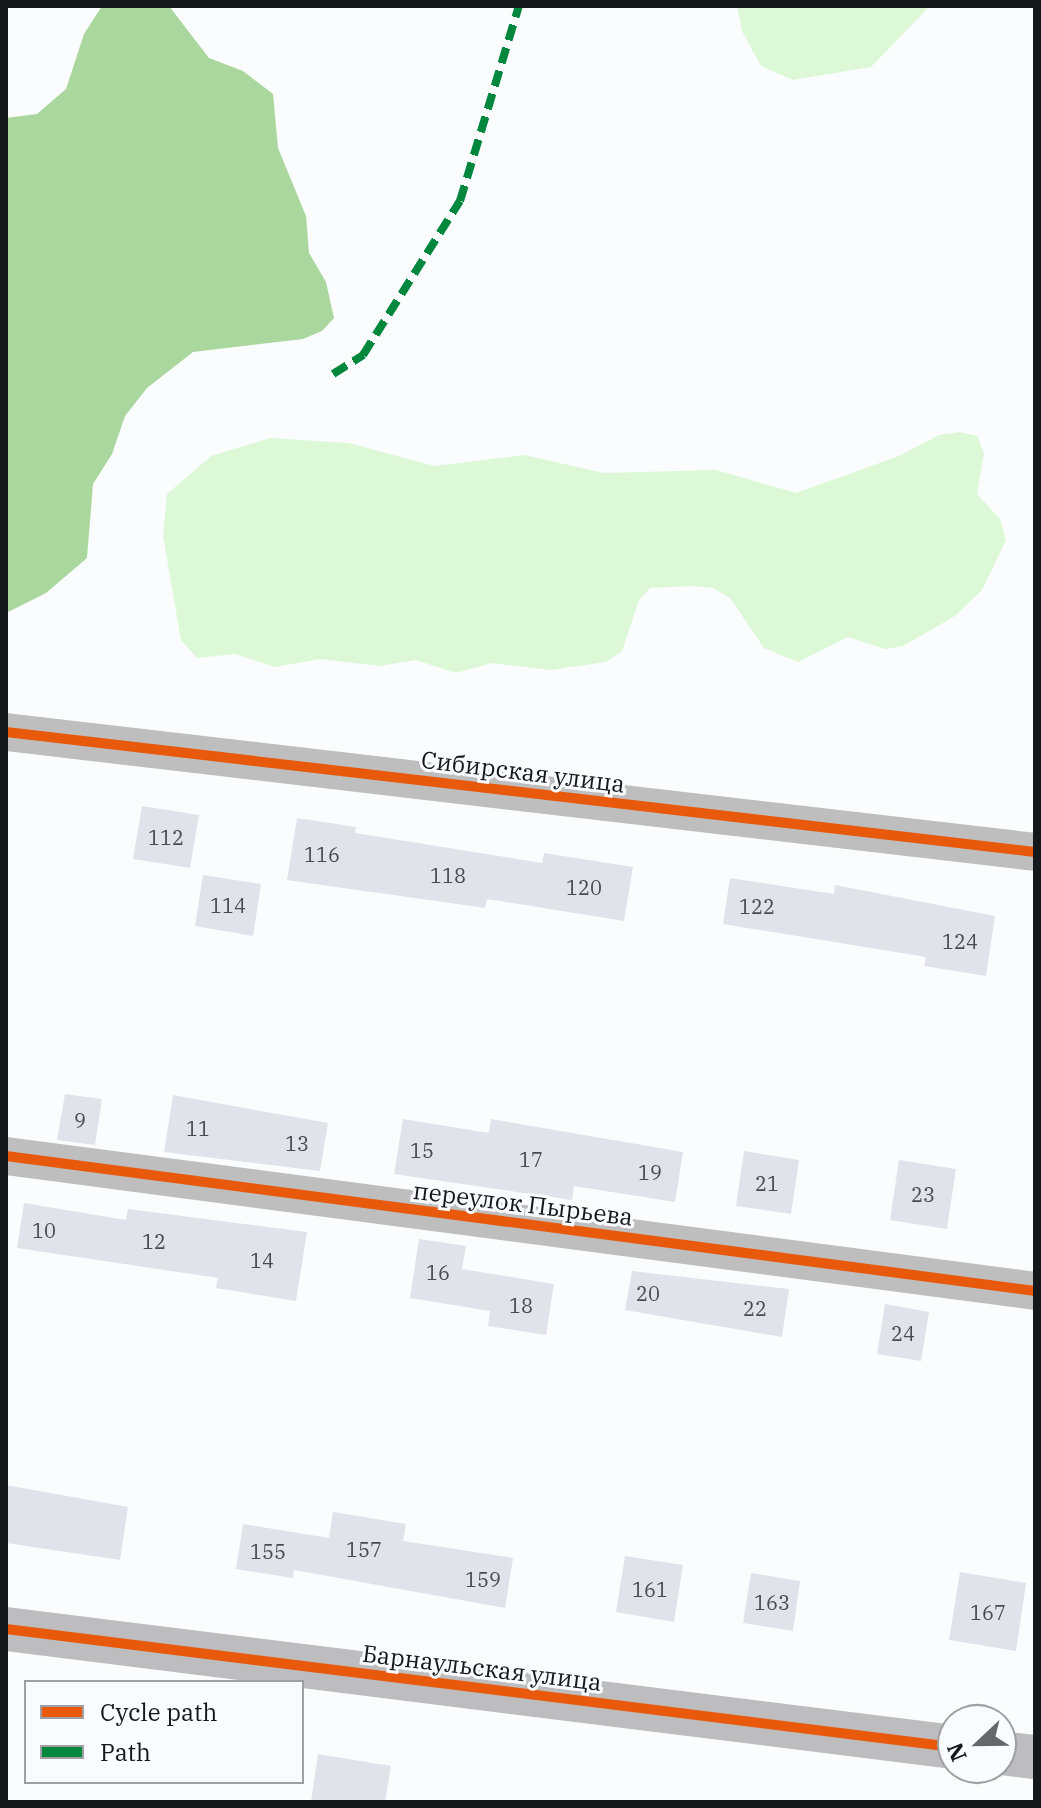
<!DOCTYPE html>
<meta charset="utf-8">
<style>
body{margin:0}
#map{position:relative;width:1041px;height:1808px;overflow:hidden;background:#fbfcfe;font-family:"IBM Plex Serif",serif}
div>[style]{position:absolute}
.green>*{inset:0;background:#ddf8d7}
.water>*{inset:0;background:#aad79e}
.building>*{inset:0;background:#e1e3eb}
.street>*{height:38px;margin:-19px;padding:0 19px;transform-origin:19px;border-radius:19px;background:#bebebf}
.secondary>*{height:44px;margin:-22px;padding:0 22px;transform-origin:22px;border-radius:22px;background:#bdbdbf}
.quiet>*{height:8px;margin-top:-4px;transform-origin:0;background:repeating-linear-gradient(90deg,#00873e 0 16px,transparent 0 24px)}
.cycleway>*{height:10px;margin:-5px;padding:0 5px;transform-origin:5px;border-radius:5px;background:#e8590c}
span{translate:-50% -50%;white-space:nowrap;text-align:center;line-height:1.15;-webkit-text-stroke:6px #fafbff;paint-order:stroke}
.number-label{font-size:20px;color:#4a4b4f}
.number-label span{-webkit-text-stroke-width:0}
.street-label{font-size:24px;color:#16171a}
.frame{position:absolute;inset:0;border:8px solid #16171a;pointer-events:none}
.legend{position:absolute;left:24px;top:1680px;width:280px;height:104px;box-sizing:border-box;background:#fafbff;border:2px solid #9fa0a3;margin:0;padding:10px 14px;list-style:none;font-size:24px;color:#16171a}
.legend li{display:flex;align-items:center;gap:16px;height:40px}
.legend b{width:40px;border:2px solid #9fa0a3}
.north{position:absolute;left:937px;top:1704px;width:80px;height:80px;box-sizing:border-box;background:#fafbff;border:2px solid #9fa0a3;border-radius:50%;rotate:248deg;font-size:22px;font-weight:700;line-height:32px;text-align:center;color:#16171a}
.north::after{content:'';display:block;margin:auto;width:28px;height:36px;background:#66676a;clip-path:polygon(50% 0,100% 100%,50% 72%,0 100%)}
</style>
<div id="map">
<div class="green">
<div style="clip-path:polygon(737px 6px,930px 6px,871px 67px,793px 80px,761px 66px,742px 31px)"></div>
<div style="clip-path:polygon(960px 432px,977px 436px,984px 453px,977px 494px,1000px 519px,1006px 540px,982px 590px,955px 616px,903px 646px,885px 649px,848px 637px,798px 662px,764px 648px,730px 598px,713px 588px,693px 586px,650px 588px,639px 600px,622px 651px,606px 662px,551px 670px,492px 663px,456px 673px,416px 660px,379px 666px,320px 659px,275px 667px,235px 654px,197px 658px,181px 640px,163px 536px,167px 494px,211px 456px,270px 438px,349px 443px,434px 466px,524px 455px,604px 473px,716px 470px,796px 493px,899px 456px,939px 435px)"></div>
</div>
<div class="water">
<div style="clip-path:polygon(102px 6px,169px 6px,209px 58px,243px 71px,273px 94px,278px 148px,306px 216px,309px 253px,326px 282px,334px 318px,322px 331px,303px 339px,193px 352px,147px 388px,125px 416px,112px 454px,93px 484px,87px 558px,46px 593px,6px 613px,6px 118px,37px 114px,66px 89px,84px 34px)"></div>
</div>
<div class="building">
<div style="clip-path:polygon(142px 806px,199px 815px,190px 868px,133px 859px)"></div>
<div style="clip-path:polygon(297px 818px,356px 827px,355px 833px,542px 863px,544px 853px,633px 867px,624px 921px,487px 899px,485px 908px,287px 880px)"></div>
<div style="clip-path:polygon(203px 875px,261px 884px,253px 936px,195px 926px)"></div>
<div style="clip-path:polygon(730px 878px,834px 894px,835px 885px,995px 916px,986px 976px,924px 966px,926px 957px,723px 924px)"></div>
<div style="clip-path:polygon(65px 1094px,102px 1099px,95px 1145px,57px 1140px)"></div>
<div style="clip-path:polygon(173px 1095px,328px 1123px,320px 1171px,164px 1152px)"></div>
<div style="clip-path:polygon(403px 1119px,489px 1133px,491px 1119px,683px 1152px,675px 1202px,574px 1186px,572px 1200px,394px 1174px)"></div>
<div style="clip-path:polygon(744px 1151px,799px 1160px,791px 1214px,736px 1206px)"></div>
<div style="clip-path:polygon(899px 1160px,956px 1169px,947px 1229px,890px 1220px)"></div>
<div style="clip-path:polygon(24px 1203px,126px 1220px,128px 1209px,307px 1232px,296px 1301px,216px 1288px,218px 1278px,17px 1248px)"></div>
<div style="clip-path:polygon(419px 1239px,466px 1246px,462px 1269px,554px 1284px,546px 1335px,488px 1326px,490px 1311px,410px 1298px)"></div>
<div style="clip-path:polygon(632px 1271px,789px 1289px,782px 1337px,625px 1310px)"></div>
<div style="clip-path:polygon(885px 1304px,929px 1312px,921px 1361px,877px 1354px)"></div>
<div style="clip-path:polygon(6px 1485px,128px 1507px,120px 1560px,6px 1543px)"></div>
<div style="clip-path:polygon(333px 1512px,406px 1524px,403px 1541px,513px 1558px,505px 1608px,294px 1570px,293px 1578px,236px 1569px,243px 1524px,329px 1538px)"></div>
<div style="clip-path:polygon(625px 1556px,683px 1565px,674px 1622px,616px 1612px)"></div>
<div style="clip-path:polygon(960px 1572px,1026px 1583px,1016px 1651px,949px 1640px)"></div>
<div style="clip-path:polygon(751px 1573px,800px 1581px,793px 1631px,743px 1623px)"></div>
<div style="clip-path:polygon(318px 1754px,391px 1766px,385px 1802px,311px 1802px)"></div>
</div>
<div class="street">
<div style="left:6px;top:732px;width:1036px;rotate:6.65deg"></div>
<div style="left:6px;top:1156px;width:1038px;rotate:7.47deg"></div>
</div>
<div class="secondary">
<div style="left:6px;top:1629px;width:954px;rotate:7.1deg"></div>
<div style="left:1001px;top:1753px;width:34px;rotate:7deg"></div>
</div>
<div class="quiet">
<div style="left:333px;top:374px;width:36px;rotate:-32deg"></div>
<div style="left:363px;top:355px;width:182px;rotate:-57.8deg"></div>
<div style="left:460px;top:201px;width:204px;rotate:-73.2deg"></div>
</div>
<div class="cycleway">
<div style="left:6px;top:732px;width:1036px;rotate:6.65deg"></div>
<div style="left:6px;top:1156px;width:1038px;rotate:7.47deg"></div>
<div style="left:6px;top:1629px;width:954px;rotate:7.1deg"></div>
</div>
<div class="number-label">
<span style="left:166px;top:837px">112</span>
<span style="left:322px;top:854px">116</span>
<span style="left:448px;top:875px">118</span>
<span style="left:584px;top:887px">120</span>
<span style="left:228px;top:905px">114</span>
<span style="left:757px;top:906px">122</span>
<span style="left:960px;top:941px">124</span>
<span style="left:80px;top:1120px">9</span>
<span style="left:198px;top:1128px">11</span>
<span style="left:297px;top:1143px">13</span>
<span style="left:422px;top:1150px">15</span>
<span style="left:531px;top:1159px">17</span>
<span style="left:650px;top:1172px">19</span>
<span style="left:767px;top:1183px">21</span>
<span style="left:923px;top:1194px">23</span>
<span style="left:44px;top:1230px">10</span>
<span style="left:154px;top:1241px">12</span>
<span style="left:262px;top:1260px">14</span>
<span style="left:438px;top:1272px">16</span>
<span style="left:648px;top:1293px">20</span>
<span style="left:521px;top:1305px">18</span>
<span style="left:755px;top:1308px">22</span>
<span style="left:903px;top:1333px">24</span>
<span style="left:364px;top:1549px">157</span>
<span style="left:268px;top:1551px">155</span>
<span style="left:483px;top:1579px">159</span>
<span style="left:650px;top:1589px">161</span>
<span style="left:772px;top:1602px">163</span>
<span style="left:988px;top:1612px">167</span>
</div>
<div class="street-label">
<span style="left:523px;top:772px;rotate:7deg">Сибирская улица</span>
<span style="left:523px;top:1204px;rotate:7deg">переулок Пырьева</span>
<span style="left:482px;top:1668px;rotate:7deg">Барнаульская улица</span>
</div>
<div class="frame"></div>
<ul class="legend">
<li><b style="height:10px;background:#e8590c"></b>Cycle path</li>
<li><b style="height:10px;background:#00873e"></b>Path</li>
</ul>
<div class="north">N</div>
</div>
